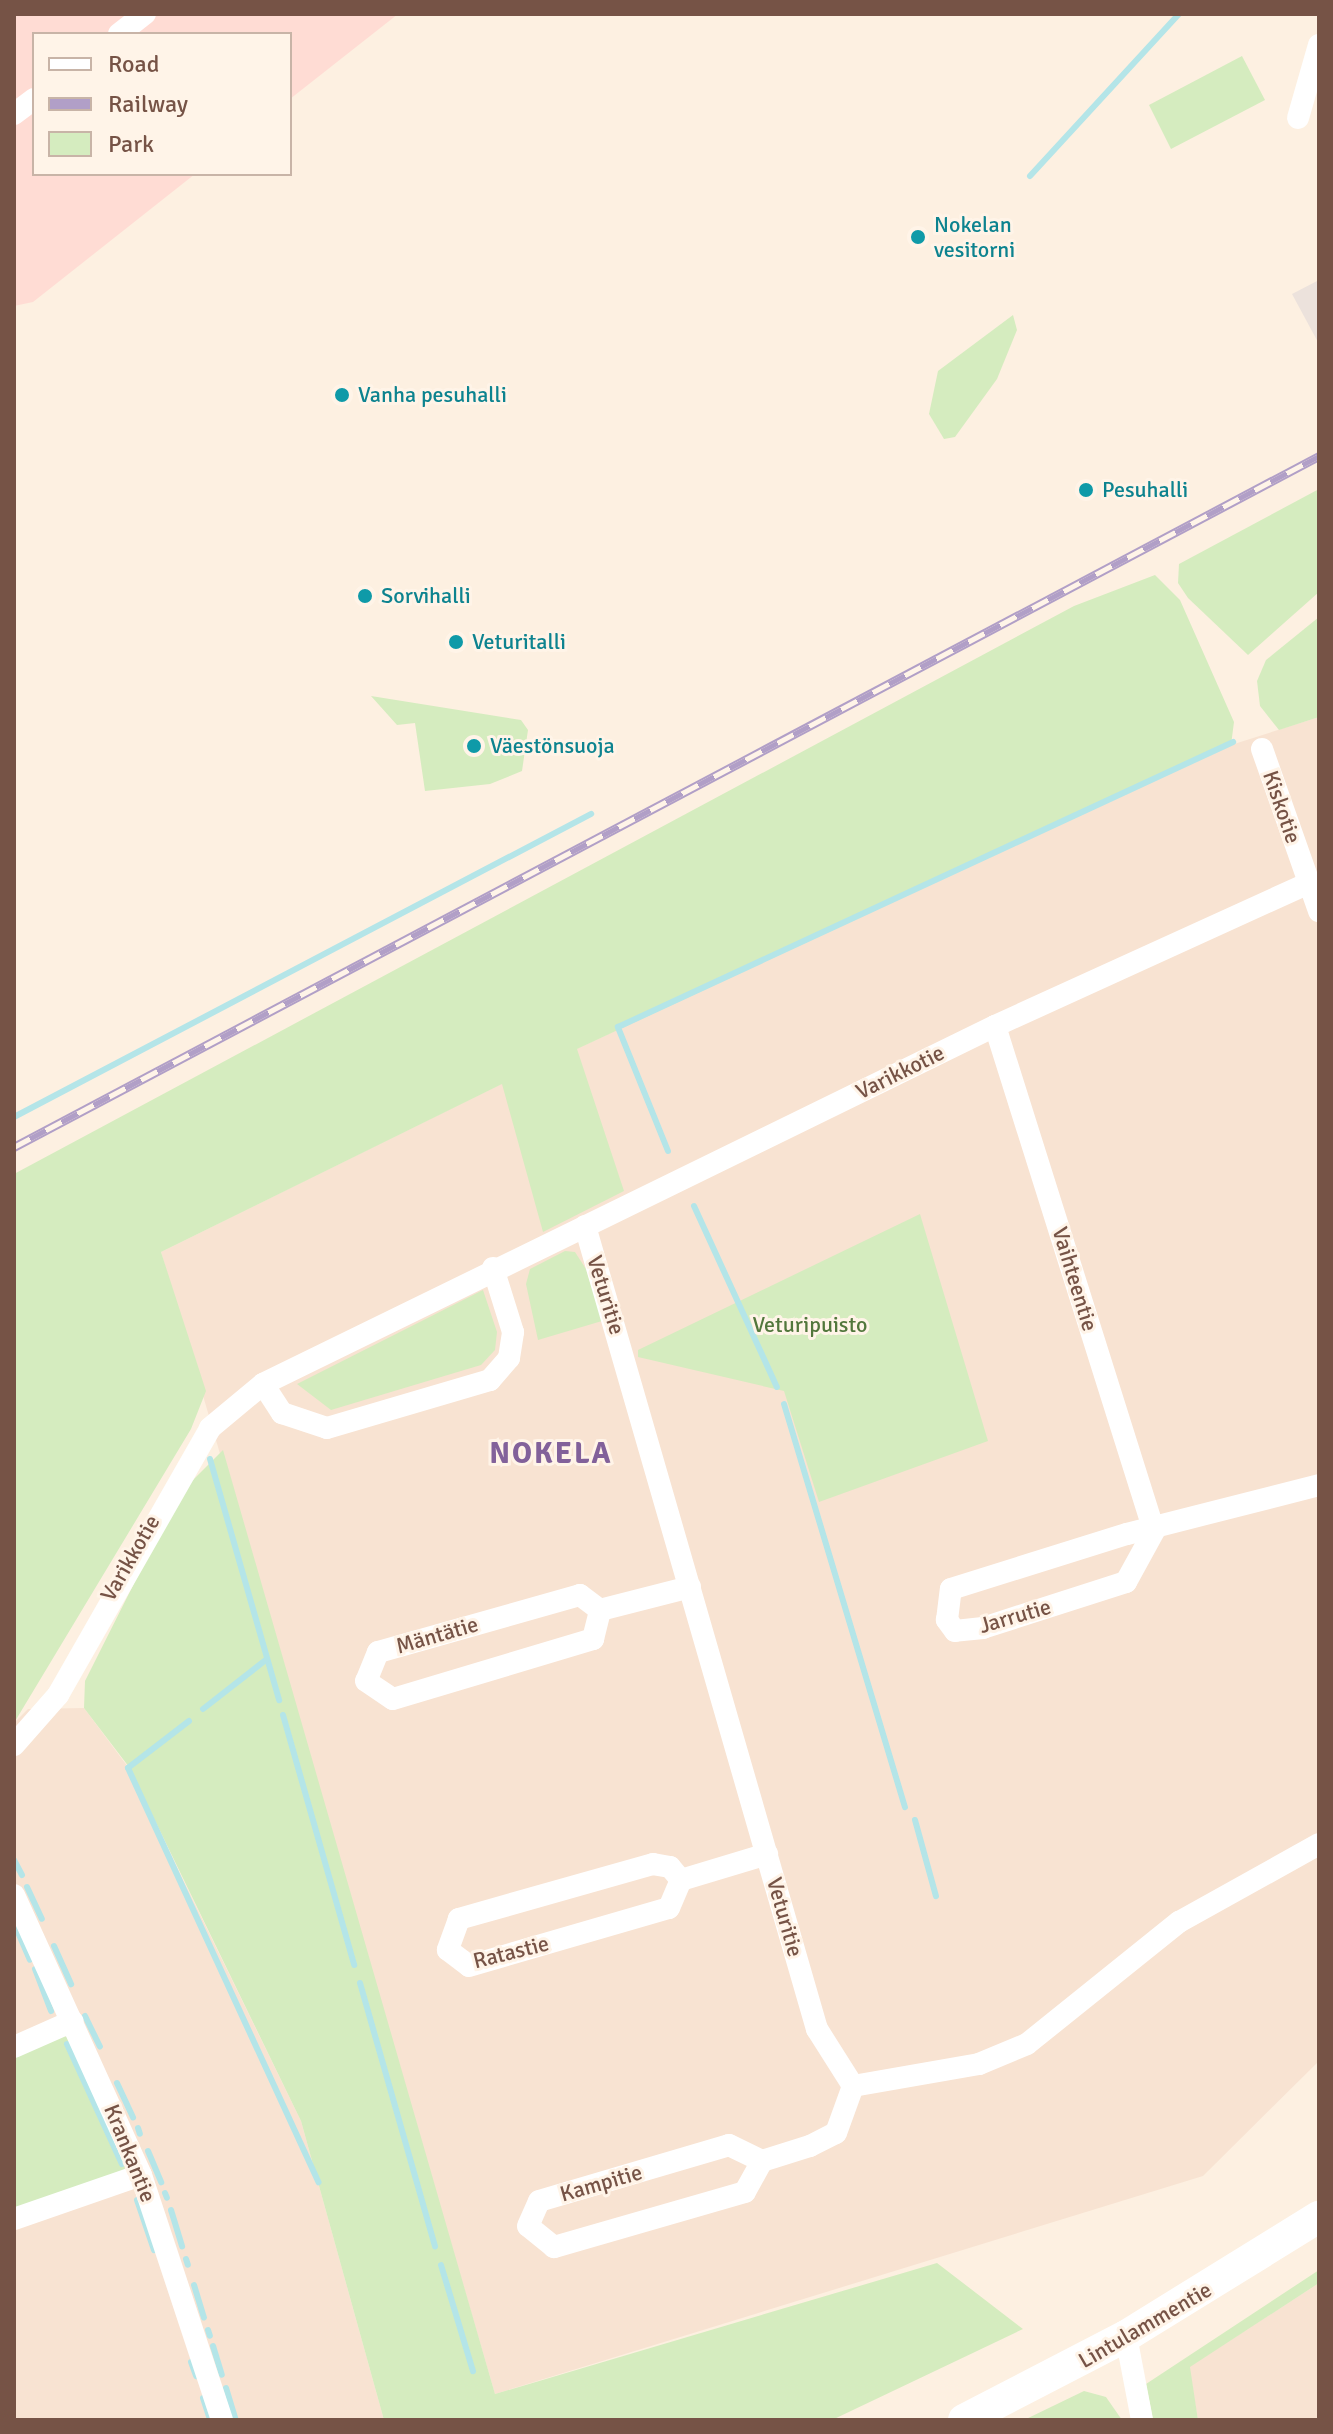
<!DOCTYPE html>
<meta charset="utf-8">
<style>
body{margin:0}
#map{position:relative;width:1333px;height:2434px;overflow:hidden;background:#fdf0e1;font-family:Signika,sans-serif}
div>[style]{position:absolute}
.residential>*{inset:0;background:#f8e3d2}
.commercial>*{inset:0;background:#ffdcd4}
.industrial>*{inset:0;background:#ece2dc}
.green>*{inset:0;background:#d5ecbf}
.stream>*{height:6px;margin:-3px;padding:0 3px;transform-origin:3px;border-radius:3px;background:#b4e5e8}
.street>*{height:22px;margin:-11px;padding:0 11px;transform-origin:11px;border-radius:11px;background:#fff}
.secondary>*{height:32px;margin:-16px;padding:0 16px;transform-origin:16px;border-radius:16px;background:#fff}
.rail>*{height:9px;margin-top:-4.5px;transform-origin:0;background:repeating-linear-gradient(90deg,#fff4e8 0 18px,#b19fc7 0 36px);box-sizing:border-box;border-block:2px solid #b19fc7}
.dots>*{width:22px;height:22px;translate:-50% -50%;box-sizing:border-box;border:4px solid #fff4e8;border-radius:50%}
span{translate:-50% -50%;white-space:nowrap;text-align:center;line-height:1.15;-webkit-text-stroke:6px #fff4e8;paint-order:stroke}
.culture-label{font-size:22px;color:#0d838f}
.left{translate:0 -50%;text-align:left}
.street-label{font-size:22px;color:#765346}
.park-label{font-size:22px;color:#52773c}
.district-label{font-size:30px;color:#82619a;font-weight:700;letter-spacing:2px}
.frame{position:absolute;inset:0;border:16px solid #765346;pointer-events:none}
.legend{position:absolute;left:32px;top:32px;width:260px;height:144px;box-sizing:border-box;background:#fff4e8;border:2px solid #c8b4a7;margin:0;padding:10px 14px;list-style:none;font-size:24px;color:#765346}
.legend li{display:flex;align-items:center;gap:16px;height:40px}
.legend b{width:40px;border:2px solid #c8b4a7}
</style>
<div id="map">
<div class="residential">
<div style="clip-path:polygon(1319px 717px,1319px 2061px,1203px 2176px,495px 2394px,161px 1252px,503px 1083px,1231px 745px)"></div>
<div style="clip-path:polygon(84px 1708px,128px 1767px,301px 2121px,384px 2420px,14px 2420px,14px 1723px,28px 1709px)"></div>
<div style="clip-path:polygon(1319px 2283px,1319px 2420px,1198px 2420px,1189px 2367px)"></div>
</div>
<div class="commercial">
<div style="clip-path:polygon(14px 14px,398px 14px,290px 99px,290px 34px,34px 34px,34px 174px,195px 174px,33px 302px,14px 306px)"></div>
</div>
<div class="industrial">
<div style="clip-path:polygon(1319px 280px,1319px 344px,1292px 294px)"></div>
</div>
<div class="green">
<div style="clip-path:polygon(1242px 56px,1265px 100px,1171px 149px,1149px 105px)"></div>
<div style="clip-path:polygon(1013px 315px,1017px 330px,997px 379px,955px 437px,944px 439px,929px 414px,938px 371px)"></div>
<div style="clip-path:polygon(1319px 489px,1319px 592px,1248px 655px,1188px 598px,1178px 583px,1179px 564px)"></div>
<div style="clip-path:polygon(1155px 575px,1180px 600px,1234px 722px,1231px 745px,577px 1049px,624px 1191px,543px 1232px,502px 1084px,161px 1252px,206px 1391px,191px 1429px,14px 1723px,14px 1174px,1074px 606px)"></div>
<div style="clip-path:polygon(1319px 617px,1319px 717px,1279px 730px,1260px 706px,1257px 681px,1266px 660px)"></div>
<div style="clip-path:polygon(371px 696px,521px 720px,528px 730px,522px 771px,490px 784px,425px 791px,415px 723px,397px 725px)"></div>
<div style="clip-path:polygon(920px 1214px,988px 1441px,819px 1502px,784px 1391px,638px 1357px,638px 1350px)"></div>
<div style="clip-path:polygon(565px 1251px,575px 1252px,586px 1269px,602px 1321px,538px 1340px,526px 1284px,530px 1269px)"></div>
<div style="clip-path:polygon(483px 1290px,497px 1332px,495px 1350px,481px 1365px,331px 1410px,297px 1384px)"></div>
<div style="clip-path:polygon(223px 1450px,495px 2394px,937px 2263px,1023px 2329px,832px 2420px,384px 2420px,301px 2121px,129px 1767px,84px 1708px,85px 1681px,179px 1494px)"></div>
<div style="clip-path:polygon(61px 2036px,71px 2037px,128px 2160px,124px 2171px,14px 2212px,14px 2057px)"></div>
<div style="clip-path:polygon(1319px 2270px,1319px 2283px,1190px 2367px,1198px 2420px,1153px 2420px,1146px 2384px)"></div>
<div style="clip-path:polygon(1084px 2391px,1106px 2397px,1122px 2420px,1024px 2420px)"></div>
</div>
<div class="stream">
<div style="left:1030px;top:176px;width:220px;rotate:-47.4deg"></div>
<div style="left:14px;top:1117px;width:652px;rotate:-27.71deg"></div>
<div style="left:668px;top:1151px;width:134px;rotate:-112deg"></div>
<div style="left:618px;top:1027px;width:678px;rotate:-24.86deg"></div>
<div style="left:694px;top:1206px;width:199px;rotate:65.4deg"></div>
<div style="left:784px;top:1404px;width:421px;rotate:73.3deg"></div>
<div style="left:210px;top:1459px;width:251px;rotate:74deg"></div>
<div style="left:203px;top:1709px;width:81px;rotate:-38deg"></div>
<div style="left:283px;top:1715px;width:260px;rotate:74.1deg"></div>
<div style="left:189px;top:1721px;width:77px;rotate:142.4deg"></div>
<div style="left:128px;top:1768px;width:456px;rotate:65.3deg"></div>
<div style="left:915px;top:1820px;width:79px;rotate:74.6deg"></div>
<div style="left:14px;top:1860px;width:17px;rotate:62deg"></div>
<div style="left:27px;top:1887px;width:35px;rotate:65deg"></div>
<div style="left:14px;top:1923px;width:40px;rotate:66.6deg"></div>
<div style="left:54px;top:1946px;width:42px;rotate:65.9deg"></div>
<div style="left:35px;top:1969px;width:45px;rotate:69.1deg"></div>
<div style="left:360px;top:1983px;width:274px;rotate:74.1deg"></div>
<div style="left:85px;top:2016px;width:34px;rotate:64deg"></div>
<div style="left:67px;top:2044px;width:132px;rotate:65.4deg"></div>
<div style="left:117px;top:2083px;width:38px;rotate:65deg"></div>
<div style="left:138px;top:2128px;width:6px;rotate:72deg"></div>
<div style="left:148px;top:2151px;width:34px;rotate:67deg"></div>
<div style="left:165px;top:2193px;width:5px;rotate:68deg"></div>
<div style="left:137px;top:2200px;width:53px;rotate:71.2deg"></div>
<div style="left:171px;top:2210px;width:38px;rotate:73deg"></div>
<div style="left:186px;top:2259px;width:6px;rotate:72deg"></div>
<div style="left:441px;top:2265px;width:111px;rotate:73.2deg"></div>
<div style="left:194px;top:2285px;width:34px;rotate:73deg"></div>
<div style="left:208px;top:2330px;width:6px;rotate:72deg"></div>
<div style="left:213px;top:2346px;width:30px;rotate:73deg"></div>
<div style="left:191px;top:2362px;width:15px;rotate:70deg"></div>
<div style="left:226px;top:2388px;width:34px;rotate:73deg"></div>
<div style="left:203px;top:2398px;width:23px;rotate:72deg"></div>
</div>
<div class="street">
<div style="left:119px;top:34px;width:33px;rotate:-38deg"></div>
<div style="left:14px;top:114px;width:25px;rotate:-37deg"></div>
<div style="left:1298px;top:118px;width:76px;rotate:-74deg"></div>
<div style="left:1262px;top:749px;width:172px;rotate:70.6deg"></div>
<div style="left:995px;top:1026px;width:529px;rotate:72.52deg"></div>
<div style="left:585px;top:1226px;width:836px;rotate:73.89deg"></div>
<div style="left:817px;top:2029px;width:67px;rotate:57.7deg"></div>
<div style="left:263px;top:1384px;width:35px;rotate:57deg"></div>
<div style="left:282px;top:1413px;width:47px;rotate:18.4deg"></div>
<div style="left:327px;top:1428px;width:170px;rotate:-16.4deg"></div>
<div style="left:490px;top:1380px;width:29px;rotate:-49deg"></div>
<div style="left:509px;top:1358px;width:26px;rotate:-81deg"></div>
<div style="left:513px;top:1332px;width:67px;rotate:-107.4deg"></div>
<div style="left:1154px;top:1531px;width:58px;rotate:118.8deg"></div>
<div style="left:1126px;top:1582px;width:150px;rotate:162.2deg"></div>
<div style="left:983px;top:1628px;width:28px;rotate:174deg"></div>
<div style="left:955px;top:1631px;width:14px;rotate:-126deg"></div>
<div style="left:947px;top:1620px;width:31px;rotate:-83deg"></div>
<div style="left:951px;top:1589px;width:184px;rotate:-17.4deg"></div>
<div style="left:1127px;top:1534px;width:198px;rotate:-14.3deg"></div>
<div style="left:600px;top:1610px;width:25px;rotate:-143deg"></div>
<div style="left:580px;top:1595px;width:210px;rotate:164.2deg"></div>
<div style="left:378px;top:1652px;width:31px;rotate:112deg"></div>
<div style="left:366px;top:1681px;width:32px;rotate:34deg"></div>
<div style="left:393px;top:1699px;width:209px;rotate:-16.7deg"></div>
<div style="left:593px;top:1639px;width:30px;rotate:-76deg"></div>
<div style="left:600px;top:1610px;width:93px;rotate:-14.3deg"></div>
<div style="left:14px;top:1745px;width:67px;rotate:-48.7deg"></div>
<div style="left:58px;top:1695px;width:307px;rotate:-60.3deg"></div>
<div style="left:210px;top:1428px;width:69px;rotate:-39.7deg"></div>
<div style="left:263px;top:1384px;width:815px;rotate:-26.06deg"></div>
<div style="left:995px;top:1026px;width:345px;rotate:-24.5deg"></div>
<div style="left:681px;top:1880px;width:17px;rotate:-130deg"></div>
<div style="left:670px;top:1867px;width:17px;rotate:-170deg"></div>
<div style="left:653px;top:1864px;width:202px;rotate:164.2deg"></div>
<div style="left:459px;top:1919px;width:33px;rotate:110deg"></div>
<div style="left:448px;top:1950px;width:26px;rotate:37deg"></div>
<div style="left:469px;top:1966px;width:208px;rotate:-16.2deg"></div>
<div style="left:669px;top:1908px;width:30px;rotate:-67deg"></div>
<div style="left:681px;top:1880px;width:90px;rotate:-16.8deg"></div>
<div style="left:14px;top:1895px;width:307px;rotate:65.6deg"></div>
<div style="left:141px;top:2175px;width:258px;rotate:71.7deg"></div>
<div style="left:14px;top:2047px;width:64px;rotate:-23.8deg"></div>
<div style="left:853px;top:2086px;width:128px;rotate:-9.9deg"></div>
<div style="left:979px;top:2064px;width:52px;rotate:-22.6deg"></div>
<div style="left:1027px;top:2044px;width:195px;rotate:-38.8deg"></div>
<div style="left:1179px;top:1922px;width:160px;rotate:-29.1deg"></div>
<div style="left:762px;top:2161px;width:35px;rotate:119deg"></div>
<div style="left:745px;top:2192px;width:199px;rotate:163.9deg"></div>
<div style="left:554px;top:2247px;width:33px;rotate:-141deg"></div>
<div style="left:528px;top:2226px;width:27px;rotate:-66deg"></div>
<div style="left:539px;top:2201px;width:198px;rotate:-16.4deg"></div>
<div style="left:729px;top:2145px;width:37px;rotate:26deg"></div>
<div style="left:762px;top:2161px;width:50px;rotate:-17.4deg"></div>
<div style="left:810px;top:2146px;width:29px;rotate:-27deg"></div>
<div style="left:836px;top:2133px;width:50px;rotate:-70.1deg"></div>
<div style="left:14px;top:2219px;width:134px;rotate:-19.1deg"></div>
<div style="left:1126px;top:2336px;width:86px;rotate:79.2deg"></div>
</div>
<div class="secondary">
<div style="left:964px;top:2420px;width:182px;rotate:-27.4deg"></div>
<div style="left:1126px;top:2336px;width:227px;rotate:-31.7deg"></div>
</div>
<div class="rail">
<div style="left:14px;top:1147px;width:1477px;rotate:-27.9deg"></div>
</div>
<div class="dots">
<div style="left:918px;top:237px;background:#0f9aa8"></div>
<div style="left:342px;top:395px;background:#0f9aa8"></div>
<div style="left:1086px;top:490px;background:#0f9aa8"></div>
<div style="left:365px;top:596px;background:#0f9aa8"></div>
<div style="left:456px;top:642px;background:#0f9aa8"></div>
<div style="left:474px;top:746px;background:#0f9aa8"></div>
</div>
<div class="culture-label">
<span class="left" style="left:934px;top:237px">Nokelan<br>vesitorni</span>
<span class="left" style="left:358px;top:395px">Vanha pesuhalli</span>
<span class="left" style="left:1102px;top:490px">Pesuhalli</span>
<span class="left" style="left:381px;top:596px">Sorvihalli</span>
<span class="left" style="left:472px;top:642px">Veturitalli</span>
<span class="left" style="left:490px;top:746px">Väestönsuoja</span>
</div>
<div class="street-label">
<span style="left:1282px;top:807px;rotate:71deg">Kiskotie</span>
<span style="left:900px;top:1072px;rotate:-26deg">Varikkotie</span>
<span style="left:1075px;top:1279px;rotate:73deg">Vaihteentie</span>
<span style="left:606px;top:1295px;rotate:73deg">Veturitie</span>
<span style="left:130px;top:1558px;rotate:-60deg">Varikkotie</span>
<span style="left:1015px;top:1616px;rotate:-16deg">Jarrutie</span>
<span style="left:437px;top:1635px;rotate:-16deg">Mäntätie</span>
<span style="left:785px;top:1917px;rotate:74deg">Veturitie</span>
<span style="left:511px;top:1952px;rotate:-14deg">Ratastie</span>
<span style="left:130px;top:2153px;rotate:68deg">Krankantie</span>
<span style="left:601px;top:2183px;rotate:-16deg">Kampitie</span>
<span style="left:1145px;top:2325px;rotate:-30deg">Lintulammentie</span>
</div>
<div class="park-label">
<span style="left:810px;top:1325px">Veturipuisto</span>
</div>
<div class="district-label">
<span style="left:551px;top:1454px">NOKELA</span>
</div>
<div class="frame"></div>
<ul class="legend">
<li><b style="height:10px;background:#fff"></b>Road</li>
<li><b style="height:10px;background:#b19fc7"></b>Railway</li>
<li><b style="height:22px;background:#d5ecbf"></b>Park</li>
</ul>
</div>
